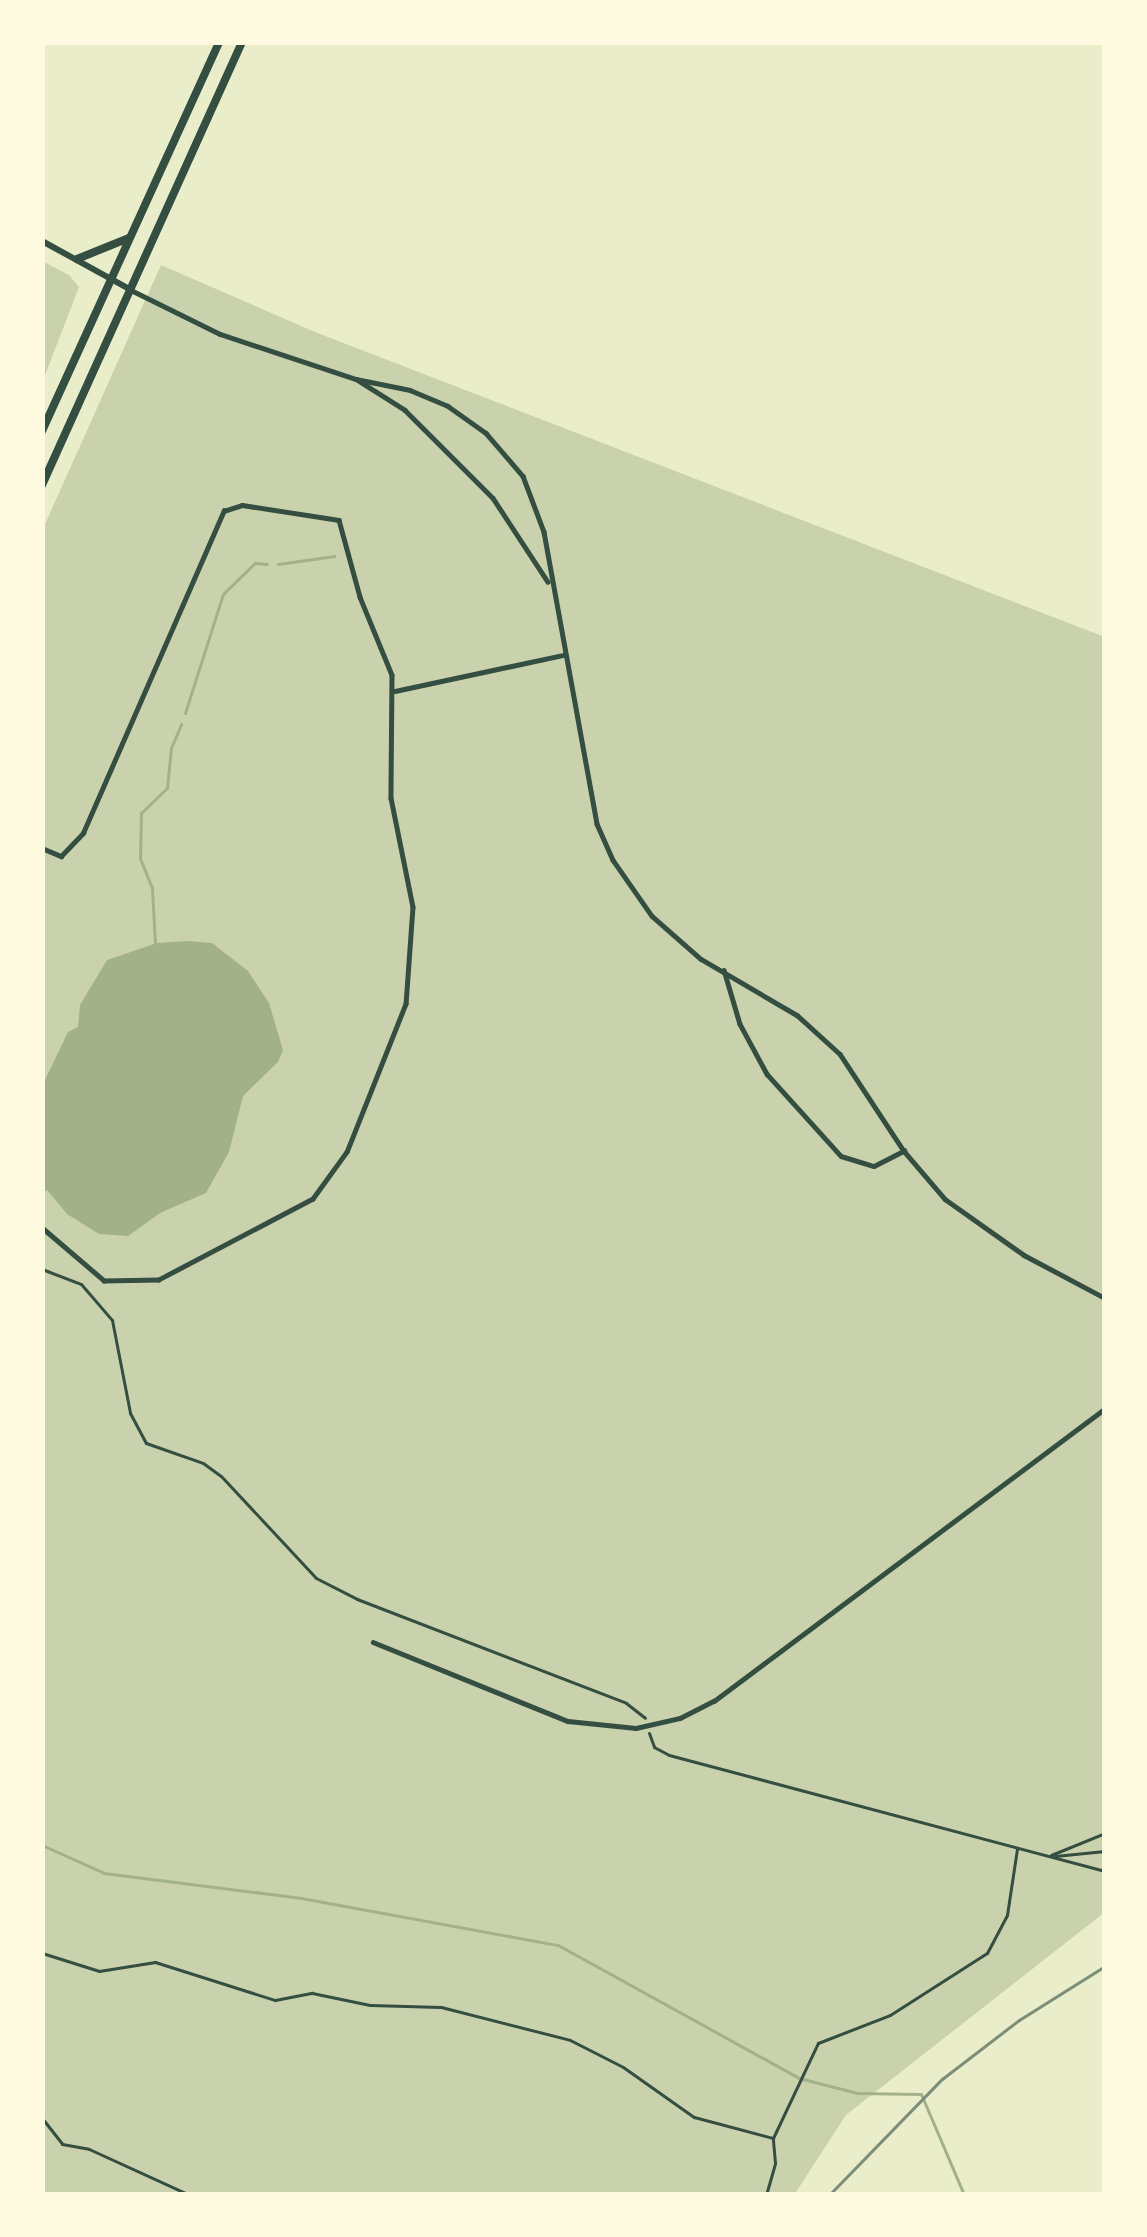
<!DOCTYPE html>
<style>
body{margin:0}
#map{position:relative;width:1147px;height:2237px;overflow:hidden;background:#e9edc9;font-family:Literata,serif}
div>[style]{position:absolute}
.green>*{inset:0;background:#cad2ad}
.water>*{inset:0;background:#a3b18a}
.stream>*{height:3px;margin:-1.5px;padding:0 1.5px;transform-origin:1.5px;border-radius:1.5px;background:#a3b18a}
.path>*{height:3px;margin:-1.5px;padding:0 1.5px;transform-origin:1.5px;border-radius:1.5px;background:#344e41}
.minor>*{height:4.5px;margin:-2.25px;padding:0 2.25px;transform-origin:2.25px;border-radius:2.25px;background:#344e41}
.tertiary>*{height:6px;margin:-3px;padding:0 3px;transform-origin:3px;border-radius:3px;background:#344e41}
.secondary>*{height:8px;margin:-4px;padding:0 4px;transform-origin:4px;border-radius:4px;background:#344e41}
.rail>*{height:3px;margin:-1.5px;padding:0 1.5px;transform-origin:1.5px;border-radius:1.5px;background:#7c8e77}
span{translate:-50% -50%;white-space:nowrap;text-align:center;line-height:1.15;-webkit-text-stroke:12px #fefae0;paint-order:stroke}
.frame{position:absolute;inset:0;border:45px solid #fefae0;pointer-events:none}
</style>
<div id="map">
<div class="green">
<div style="clip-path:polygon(42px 261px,69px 275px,79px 287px,42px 383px)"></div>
<div style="clip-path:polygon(161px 265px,315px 332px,1105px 637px,1105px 1912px,846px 2115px,794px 2195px,42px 2195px,42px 531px)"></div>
</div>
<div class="water">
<div style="clip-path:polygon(187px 941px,212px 943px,248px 971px,269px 1003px,283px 1050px,278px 1062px,243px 1096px,229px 1152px,206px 1193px,160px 1213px,128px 1236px,99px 1234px,67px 1214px,47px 1190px,42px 1193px,42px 1086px,68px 1032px,78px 1027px,80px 1005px,107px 960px,157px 943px)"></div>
</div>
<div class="stream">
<div style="left:278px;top:564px;width:57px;rotate:-8.1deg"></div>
<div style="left:185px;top:713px;width:125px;rotate:-72.3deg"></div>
<div style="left:223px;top:594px;width:45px;rotate:-44.1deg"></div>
<div style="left:255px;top:563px;width:12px;rotate:5deg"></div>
<div style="left:155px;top:944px;width:56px;rotate:-93.1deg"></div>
<div style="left:152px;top:888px;width:32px;rotate:-112deg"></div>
<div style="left:140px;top:858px;width:45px;rotate:-88.7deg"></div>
<div style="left:141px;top:813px;width:36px;rotate:-44deg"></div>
<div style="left:167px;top:788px;width:40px;rotate:-84.3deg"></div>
<div style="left:171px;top:748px;width:26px;rotate:-67deg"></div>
<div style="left:42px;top:1845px;width:68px;rotate:24.3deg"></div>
<div style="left:104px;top:1873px;width:199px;rotate:7.2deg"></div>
<div style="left:301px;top:1898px;width:261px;rotate:10.4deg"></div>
<div style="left:558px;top:1945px;width:275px;rotate:28.9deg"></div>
<div style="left:799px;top:2078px;width:60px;rotate:14.5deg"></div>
<div style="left:857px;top:2093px;width:64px;rotate:0.9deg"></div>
<div style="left:921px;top:2094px;width:110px;rotate:66.9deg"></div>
</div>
<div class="path">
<div style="left:42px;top:1269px;width:42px;rotate:21deg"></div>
<div style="left:81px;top:1284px;width:48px;rotate:49.3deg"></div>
<div style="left:112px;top:1320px;width:95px;rotate:79deg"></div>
<div style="left:130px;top:1413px;width:34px;rotate:62deg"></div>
<div style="left:146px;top:1443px;width:60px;rotate:19.3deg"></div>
<div style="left:203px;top:1463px;width:22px;rotate:36deg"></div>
<div style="left:221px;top:1476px;width:139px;rotate:47deg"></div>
<div style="left:316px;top:1578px;width:46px;rotate:27.1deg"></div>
<div style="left:357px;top:1599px;width:288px;rotate:21.1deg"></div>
<div style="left:626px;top:1703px;width:24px;rotate:38deg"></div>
<div style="left:649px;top:1733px;width:15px;rotate:70deg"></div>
<div style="left:654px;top:1747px;width:17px;rotate:28deg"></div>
<div style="left:669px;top:1755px;width:451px;rotate:14.9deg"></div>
<div style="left:1051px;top:1855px;width:58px;rotate:-22.2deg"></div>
<div style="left:1055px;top:1856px;width:50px;rotate:-5.7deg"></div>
<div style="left:42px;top:1953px;width:60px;rotate:17.5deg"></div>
<div style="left:99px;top:1971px;width:57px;rotate:-9.1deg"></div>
<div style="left:155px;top:1962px;width:126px;rotate:17.6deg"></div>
<div style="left:275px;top:2000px;width:38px;rotate:-11deg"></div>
<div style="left:312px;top:1993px;width:59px;rotate:11.7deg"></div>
<div style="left:370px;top:2005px;width:71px;rotate:1.6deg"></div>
<div style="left:441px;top:2007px;width:133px;rotate:14.3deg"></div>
<div style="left:570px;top:2040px;width:59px;rotate:27deg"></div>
<div style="left:623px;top:2067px;width:87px;rotate:35.2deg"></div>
<div style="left:694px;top:2117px;width:82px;rotate:14.9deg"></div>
<div style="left:42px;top:2118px;width:33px;rotate:52deg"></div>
<div style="left:62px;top:2144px;width:27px;rotate:10deg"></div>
<div style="left:89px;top:2149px;width:111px;rotate:24.5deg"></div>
<div style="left:766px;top:2195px;width:33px;rotate:-74deg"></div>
<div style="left:775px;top:2163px;width:25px;rotate:-95deg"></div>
<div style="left:773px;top:2138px;width:105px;rotate:-64.7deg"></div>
<div style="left:818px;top:2043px;width:77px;rotate:-21.3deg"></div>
<div style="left:890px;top:2015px;width:115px;rotate:-32.6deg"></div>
<div style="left:987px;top:1953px;width:43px;rotate:-62.2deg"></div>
<div style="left:1007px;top:1915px;width:67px;rotate:-81.4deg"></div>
</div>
<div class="minor">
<div style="left:131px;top:290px;width:99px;rotate:26.3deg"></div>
<div style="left:220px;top:334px;width:143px;rotate:18.3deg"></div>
<div style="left:356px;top:379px;width:58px;rotate:32.3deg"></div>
<div style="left:405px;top:410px;width:124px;rotate:45deg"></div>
<div style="left:493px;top:498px;width:100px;rotate:56.8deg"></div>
<div style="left:356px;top:379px;width:55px;rotate:11.5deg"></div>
<div style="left:410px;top:390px;width:41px;rotate:22.8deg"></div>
<div style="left:448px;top:406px;width:47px;rotate:35.4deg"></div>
<div style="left:486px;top:433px;width:57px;rotate:49.3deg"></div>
<div style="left:523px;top:476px;width:60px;rotate:69.4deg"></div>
<div style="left:544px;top:532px;width:297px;rotate:79.7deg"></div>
<div style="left:597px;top:824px;width:39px;rotate:66deg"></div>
<div style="left:613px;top:860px;width:68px;rotate:55.1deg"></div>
<div style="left:652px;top:916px;width:65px;rotate:41.3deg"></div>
<div style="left:701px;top:959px;width:111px;rotate:30.3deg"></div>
<div style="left:797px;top:1015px;width:58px;rotate:42.2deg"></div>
<div style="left:840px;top:1054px;width:116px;rotate:56.6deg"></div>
<div style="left:904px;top:1151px;width:63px;rotate:49.5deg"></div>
<div style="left:945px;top:1199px;width:97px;rotate:35.3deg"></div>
<div style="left:1024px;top:1255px;width:92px;rotate:28deg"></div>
<div style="left:395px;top:691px;width:172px;rotate:-12.1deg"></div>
<div style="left:42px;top:848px;width:21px;rotate:23deg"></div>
<div style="left:61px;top:856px;width:32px;rotate:-46deg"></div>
<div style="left:83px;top:833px;width:352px;rotate:-66.4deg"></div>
<div style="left:224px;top:511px;width:19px;rotate:-18deg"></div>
<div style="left:242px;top:505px;width:98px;rotate:8.8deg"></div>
<div style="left:339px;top:520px;width:80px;rotate:74.7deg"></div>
<div style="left:360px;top:597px;width:84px;rotate:67.7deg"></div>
<div style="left:392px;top:675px;width:123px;rotate:90.5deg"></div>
<div style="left:391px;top:798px;width:111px;rotate:78.6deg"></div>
<div style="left:413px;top:907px;width:97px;rotate:94.1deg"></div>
<div style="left:406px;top:1004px;width:159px;rotate:111.7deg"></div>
<div style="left:347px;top:1152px;width:58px;rotate:125.9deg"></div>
<div style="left:313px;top:1199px;width:174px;rotate:152.3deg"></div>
<div style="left:159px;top:1280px;width:55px;rotate:179deg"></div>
<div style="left:104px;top:1281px;width:82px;rotate:-139.5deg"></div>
<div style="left:724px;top:970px;width:56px;rotate:73.5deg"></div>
<div style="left:740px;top:1024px;width:57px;rotate:61.6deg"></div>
<div style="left:767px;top:1074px;width:110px;rotate:47.9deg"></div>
<div style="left:841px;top:1156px;width:34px;rotate:17deg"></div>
<div style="left:874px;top:1166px;width:34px;rotate:-27deg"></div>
<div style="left:373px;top:1642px;width:210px;rotate:22.1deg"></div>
<div style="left:568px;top:1721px;width:68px;rotate:5.9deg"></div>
<div style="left:636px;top:1728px;width:45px;rotate:-12.8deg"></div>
<div style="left:680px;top:1718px;width:38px;rotate:-27deg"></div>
<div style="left:714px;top:1701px;width:489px;rotate:-36.8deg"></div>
</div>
<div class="tertiary">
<div style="left:42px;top:241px;width:102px;rotate:28.8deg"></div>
</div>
<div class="secondary">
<div style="left:77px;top:259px;width:56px;rotate:-22deg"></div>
<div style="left:42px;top:431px;width:427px;rotate:-65.5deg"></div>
<div style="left:42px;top:485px;width:486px;rotate:-65.7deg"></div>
</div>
<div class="rail">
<div style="left:829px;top:2195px;width:162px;rotate:-45.8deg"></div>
<div style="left:942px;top:2079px;width:97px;rotate:-37.5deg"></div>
<div style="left:1019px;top:2020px;width:102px;rotate:-32.1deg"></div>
</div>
<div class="frame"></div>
</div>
